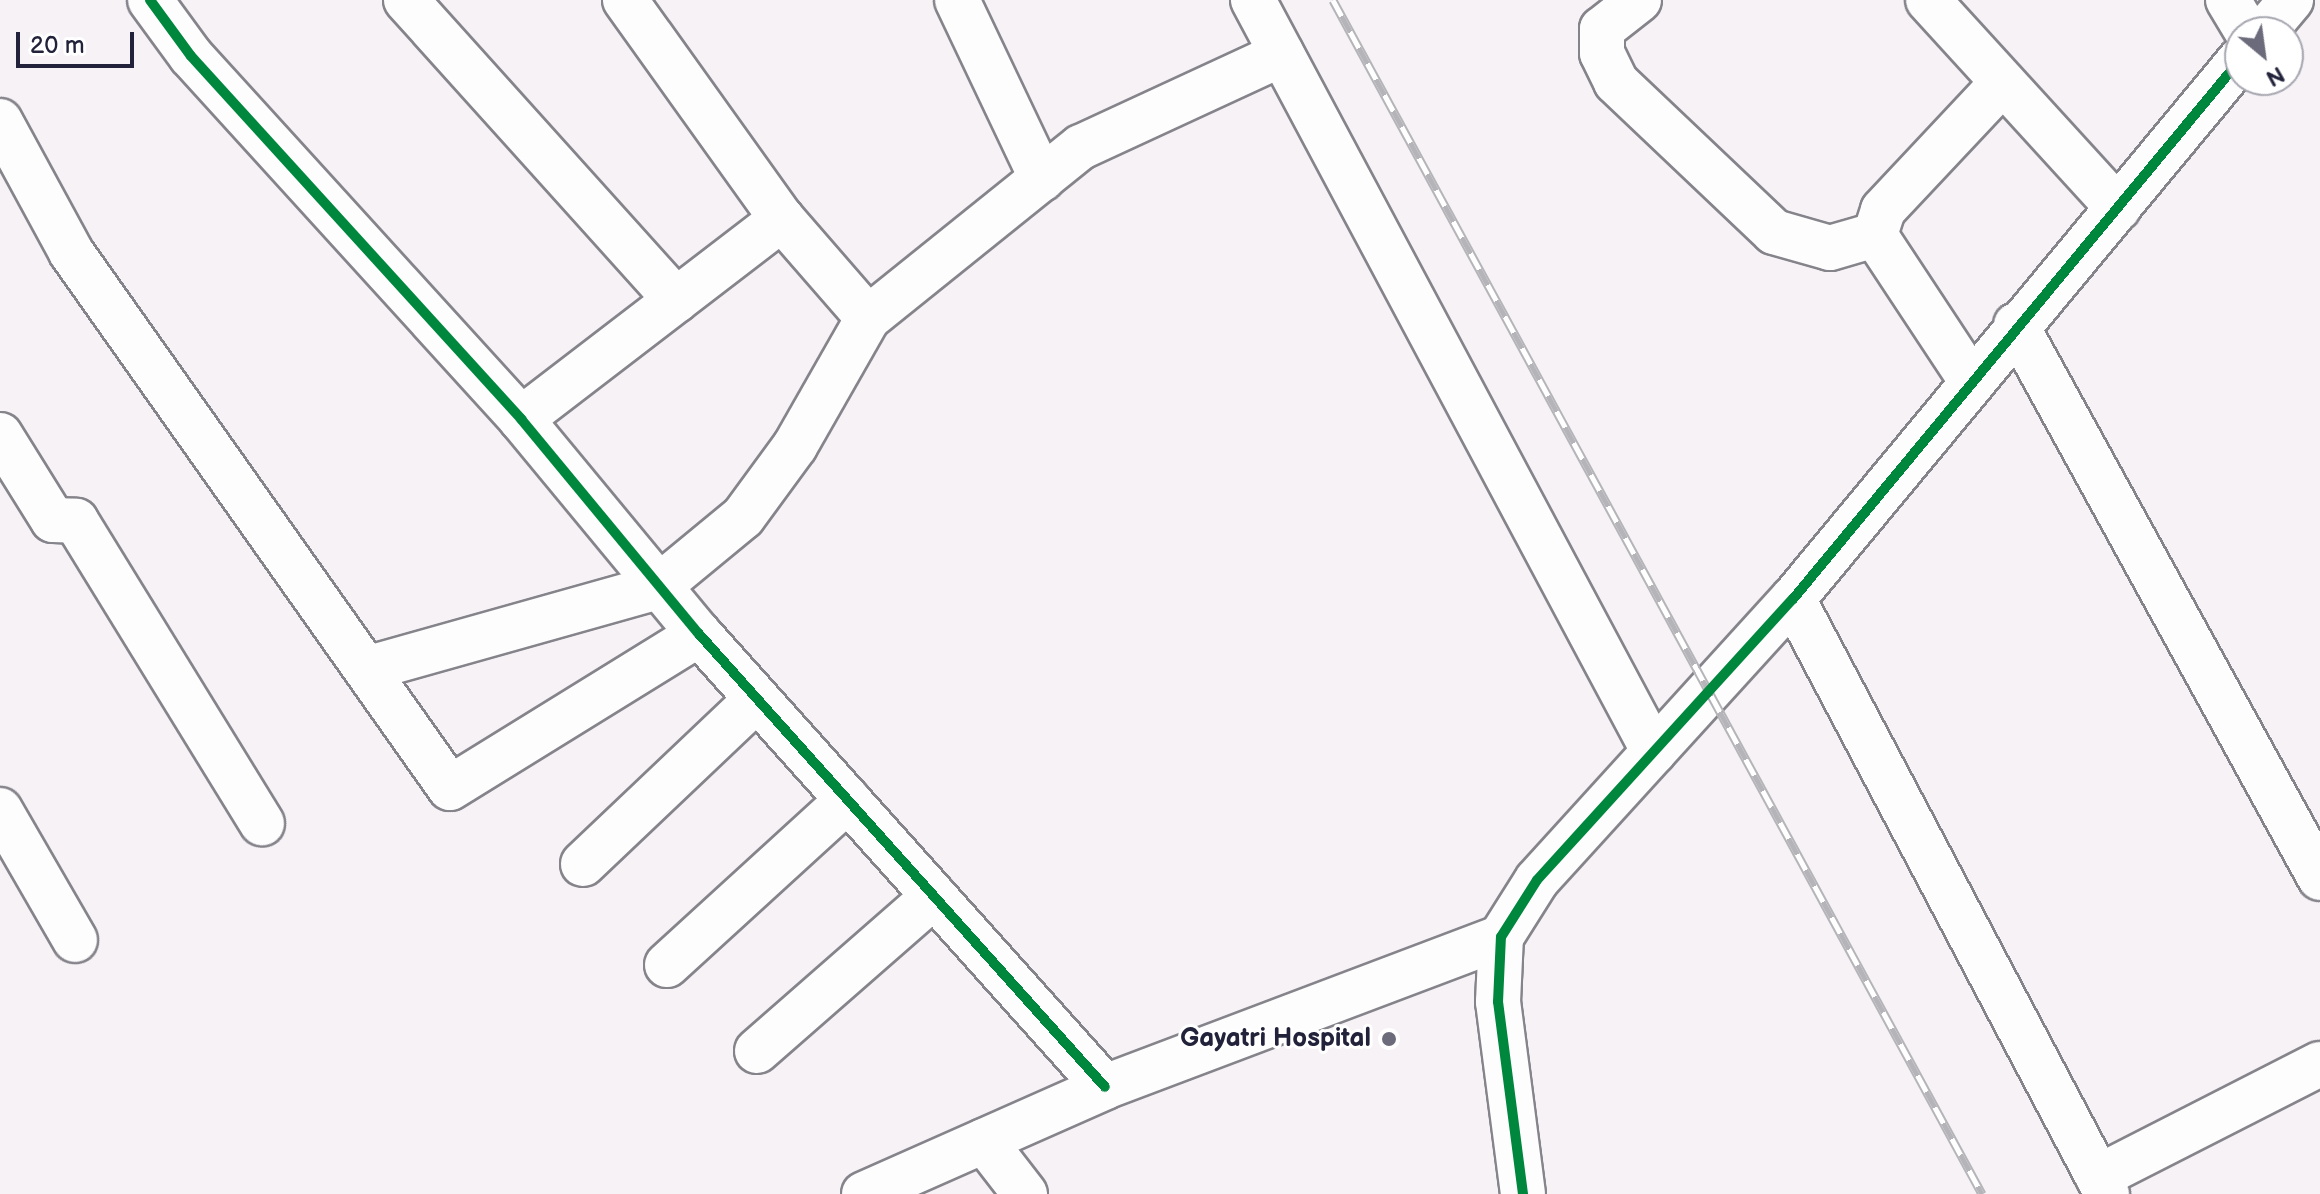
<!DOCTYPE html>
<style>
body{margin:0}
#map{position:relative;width:2320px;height:1194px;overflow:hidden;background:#f6f2f6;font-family:"Balsamiq Sans",sans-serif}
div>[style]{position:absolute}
.roads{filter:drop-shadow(2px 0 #86848b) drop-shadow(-2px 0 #86848b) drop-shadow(0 2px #86848b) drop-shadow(0 -2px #86848b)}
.minor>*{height:44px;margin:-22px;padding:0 22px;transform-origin:22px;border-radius:22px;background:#fefdfe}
.rail>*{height:9px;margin-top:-4.5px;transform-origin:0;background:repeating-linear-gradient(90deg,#fff 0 18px,#b5b5b9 0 36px);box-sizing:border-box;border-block:2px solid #b5b5b9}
.cycleway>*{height:10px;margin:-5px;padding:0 5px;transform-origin:5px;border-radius:5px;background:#00873e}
.dots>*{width:22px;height:22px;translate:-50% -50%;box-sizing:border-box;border:4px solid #fff;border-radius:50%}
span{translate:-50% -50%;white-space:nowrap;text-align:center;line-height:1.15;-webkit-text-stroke:6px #fff;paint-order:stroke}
.poi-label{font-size:26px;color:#22223b;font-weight:700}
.right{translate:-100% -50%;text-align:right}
.north{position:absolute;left:2224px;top:16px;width:80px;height:80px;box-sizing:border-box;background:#fff;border:2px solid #a7a7b1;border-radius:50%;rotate:151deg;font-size:22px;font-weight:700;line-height:32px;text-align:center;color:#22223b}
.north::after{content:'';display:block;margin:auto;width:28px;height:36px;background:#6c6b7c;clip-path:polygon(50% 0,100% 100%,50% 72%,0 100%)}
.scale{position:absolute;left:16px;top:32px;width:118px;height:36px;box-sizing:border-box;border:4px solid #22223b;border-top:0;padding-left:10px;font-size:24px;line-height:28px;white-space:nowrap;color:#22223b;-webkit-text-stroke:6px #fff;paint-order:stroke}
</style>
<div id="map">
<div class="roads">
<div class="minor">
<div style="left:150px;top:0;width:69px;rotate:53.8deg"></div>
<div style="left:191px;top:56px;width:491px;rotate:47.7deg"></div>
<div style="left:521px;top:419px;width:279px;rotate:50.4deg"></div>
<div style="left:699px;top:634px;width:608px;rotate:48.13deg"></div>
<div style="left:406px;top:0;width:404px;rotate:48deg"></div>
<div style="left:625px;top:0;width:269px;rotate:54.4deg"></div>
<div style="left:782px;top:219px;width:131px;rotate:49deg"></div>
<div style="left:957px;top:0;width:198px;rotate:64.6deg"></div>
<div style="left:1253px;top:0;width:852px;rotate:61.93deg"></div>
<div style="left:1639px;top:0;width:47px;rotate:141.9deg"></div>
<div style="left:1602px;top:29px;width:24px;rotate:90deg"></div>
<div style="left:1602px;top:53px;width:32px;rotate:64deg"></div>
<div style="left:1616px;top:82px;width:218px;rotate:43.5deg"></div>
<div style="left:1774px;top:232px;width:58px;rotate:15.9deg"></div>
<div style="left:1830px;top:248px;width:47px;rotate:-16.1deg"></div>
<div style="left:1928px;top:0;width:282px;rotate:47.6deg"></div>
<div style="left:2228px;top:0;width:37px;rotate:59deg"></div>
<div style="left:2264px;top:32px;width:42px;rotate:-49.8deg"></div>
<div style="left:0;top:121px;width:149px;rotate:61.5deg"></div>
<div style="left:71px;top:252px;width:656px;rotate:54.74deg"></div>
<div style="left:450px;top:788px;width:293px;rotate:-31.7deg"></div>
<div style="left:2016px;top:325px;width:631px;rotate:61.2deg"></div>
<div style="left:1970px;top:379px;width:173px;rotate:-123.4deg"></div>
<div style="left:1875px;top:235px;width:26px;rotate:-72deg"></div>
<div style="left:1883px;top:210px;width:175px;rotate:-46.8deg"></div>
<div style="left:521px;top:419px;width:329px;rotate:-37.5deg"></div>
<div style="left:0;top:435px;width:100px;rotate:58.1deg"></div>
<div style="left:53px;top:520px;width:23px;rotate:2deg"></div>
<div style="left:76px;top:521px;width:355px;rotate:58.4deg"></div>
<div style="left:1793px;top:599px;width:673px;rotate:62.18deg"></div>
<div style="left:366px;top:669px;width:303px;rotate:-15.7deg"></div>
<div style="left:658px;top:587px;width:110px;rotate:-39.5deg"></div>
<div style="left:743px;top:517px;width:88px;rotate:-53.8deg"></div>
<div style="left:795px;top:446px;width:147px;rotate:-60.3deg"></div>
<div style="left:868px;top:318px;width:273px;rotate:-38.8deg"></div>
<div style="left:1081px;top:147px;width:221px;rotate:-24.8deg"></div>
<div style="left:0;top:810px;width:150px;rotate:60deg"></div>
<div style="left:583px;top:864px;width:240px;rotate:-43.5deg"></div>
<div style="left:667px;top:965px;width:245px;rotate:-42.4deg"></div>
<div style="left:757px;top:1051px;width:235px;rotate:-41.2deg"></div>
<div style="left:984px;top:1141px;width:67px;rotate:52.3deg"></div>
<div style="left:2098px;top:1177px;width:249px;rotate:-27deg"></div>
<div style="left:864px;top:1194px;width:264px;rotate:-23.9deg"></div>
<div style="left:1105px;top:1087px;width:423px;rotate:-20.7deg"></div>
<div style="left:1523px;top:1194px;width:194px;rotate:-97.4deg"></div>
<div style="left:1498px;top:1002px;width:65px;rotate:-87.4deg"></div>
<div style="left:1501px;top:937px;width:67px;rotate:-57.7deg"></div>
<div style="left:1537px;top:880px;width:380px;rotate:-47.7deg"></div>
<div style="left:1793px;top:599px;width:700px;rotate:-50.33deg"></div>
</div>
</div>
<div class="rail">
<div style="left:1333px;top:0;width:1359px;rotate:61.47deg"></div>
</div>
<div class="cycleway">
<div style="left:150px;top:0;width:69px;rotate:53.8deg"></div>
<div style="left:191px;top:56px;width:491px;rotate:47.7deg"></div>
<div style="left:521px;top:419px;width:279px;rotate:50.4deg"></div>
<div style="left:699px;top:634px;width:608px;rotate:48.13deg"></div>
<div style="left:1523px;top:1194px;width:194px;rotate:-97.4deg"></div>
<div style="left:1498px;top:1002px;width:65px;rotate:-87.4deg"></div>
<div style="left:1501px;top:937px;width:67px;rotate:-57.7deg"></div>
<div style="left:1537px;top:880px;width:380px;rotate:-47.7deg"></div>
<div style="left:1793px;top:599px;width:700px;rotate:-50.33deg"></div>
</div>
<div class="dots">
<div style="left:1389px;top:1039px;background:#6c6b7c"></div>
</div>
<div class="poi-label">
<span class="right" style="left:1371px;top:1039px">Gayatri Hospital</span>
</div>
<div class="north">N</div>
<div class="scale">20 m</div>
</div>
